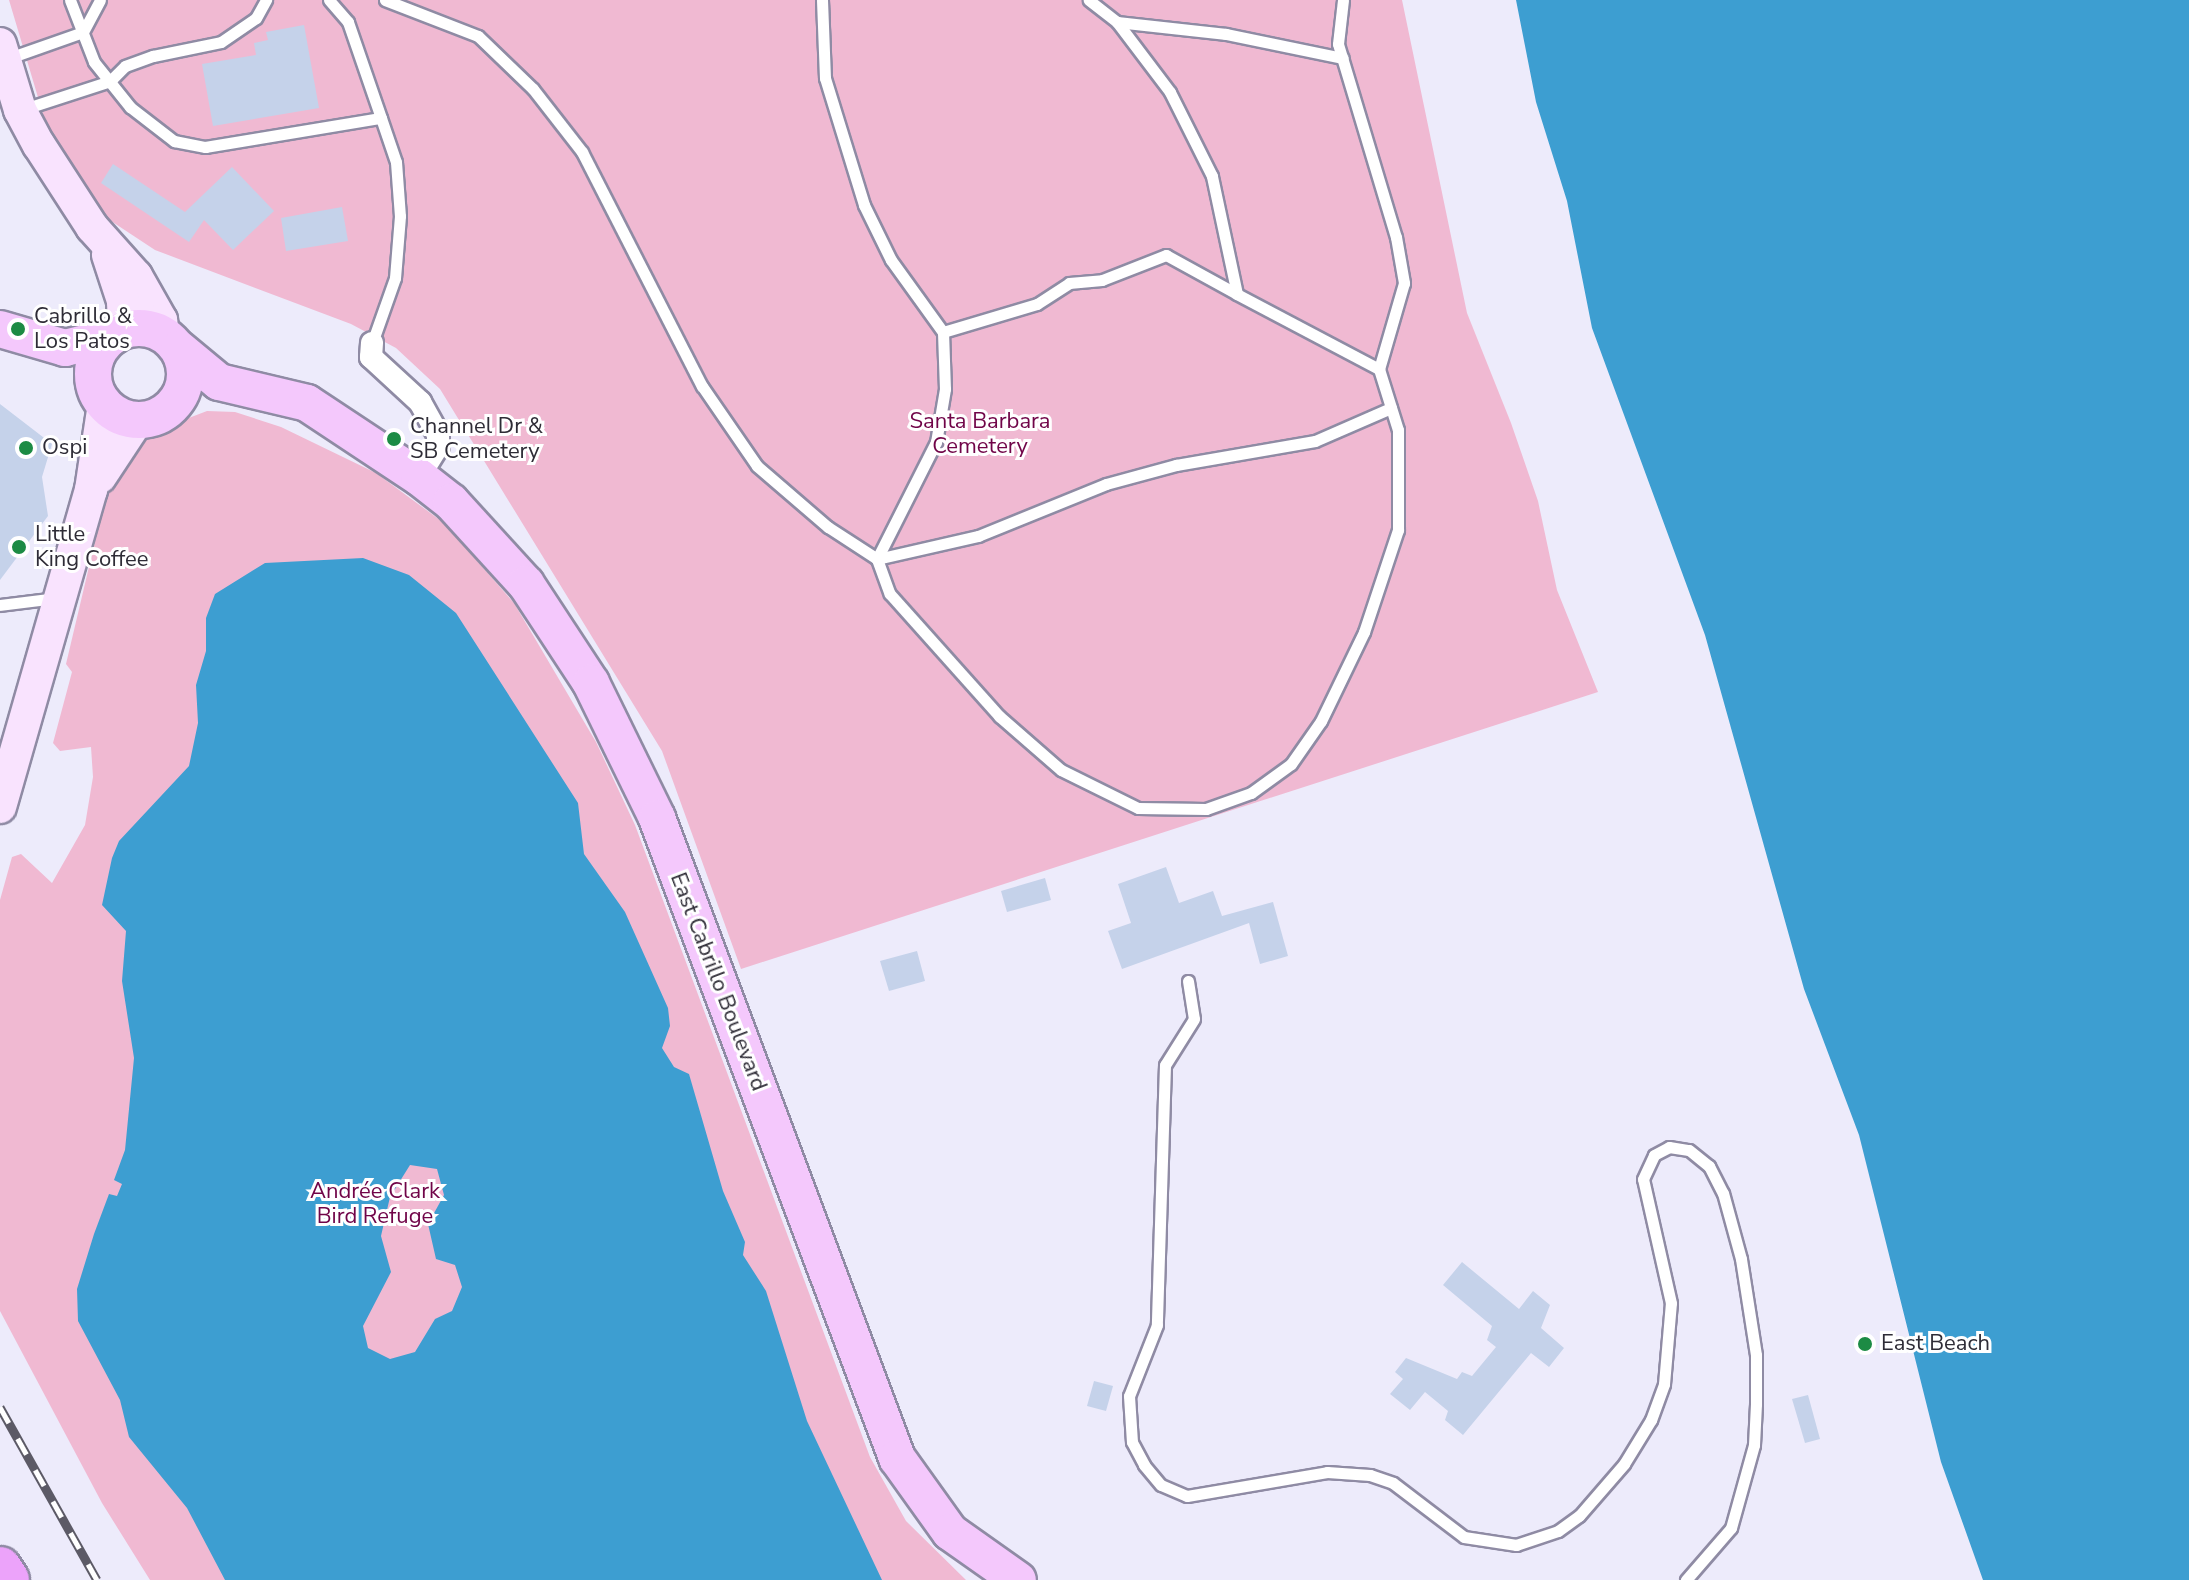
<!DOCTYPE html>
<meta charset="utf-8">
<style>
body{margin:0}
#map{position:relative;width:2189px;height:1580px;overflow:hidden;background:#edebfb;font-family:"Nunito Sans",sans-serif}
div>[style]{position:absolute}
.green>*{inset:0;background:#f0b9d2}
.water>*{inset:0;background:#3d9ed1}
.building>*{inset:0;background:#c5d2ea}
.roads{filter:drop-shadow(2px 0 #8f8ba4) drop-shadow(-2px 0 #8f8ba4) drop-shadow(0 2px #8f8ba4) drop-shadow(0 -2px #8f8ba4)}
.lane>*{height:11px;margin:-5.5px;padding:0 5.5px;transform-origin:5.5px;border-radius:5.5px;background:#fff}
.street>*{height:22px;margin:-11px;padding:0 11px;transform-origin:11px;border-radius:11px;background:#fff}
.secondary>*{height:32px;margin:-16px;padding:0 16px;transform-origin:16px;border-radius:16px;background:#f9e3fe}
.primary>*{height:36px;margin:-18px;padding:0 18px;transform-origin:18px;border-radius:18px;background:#f4c8fc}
.primary>.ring{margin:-18px;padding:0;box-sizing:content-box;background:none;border:36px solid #f4c8fc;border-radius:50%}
.highway>*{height:42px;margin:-21px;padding:0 21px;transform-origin:21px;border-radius:21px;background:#eca3fa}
.rail>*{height:9px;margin-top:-4.5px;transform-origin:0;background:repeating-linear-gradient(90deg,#fff 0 18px,#5c5a66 0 36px);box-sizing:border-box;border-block:2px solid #5c5a66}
.dots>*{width:22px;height:22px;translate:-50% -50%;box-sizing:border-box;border:4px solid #fff;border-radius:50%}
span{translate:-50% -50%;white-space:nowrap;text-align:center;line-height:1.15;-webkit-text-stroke:6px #fff;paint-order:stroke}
.poi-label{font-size:22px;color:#2e2c36}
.left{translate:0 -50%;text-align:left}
.park-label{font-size:22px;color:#700448}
.street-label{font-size:22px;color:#2e2c36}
</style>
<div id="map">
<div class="green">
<div style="clip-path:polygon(9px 0,1402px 0,1467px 313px,1511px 423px,1538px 501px,1557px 590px,1598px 692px,741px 969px,662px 751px,440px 389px,396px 348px,351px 324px,155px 250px,108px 219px,85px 197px,51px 141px)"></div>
<div style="clip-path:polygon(207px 411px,235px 412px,281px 427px,376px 473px,444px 523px,514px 603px,596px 742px,635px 825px,870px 1457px,906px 1521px,966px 1580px,150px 1580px,102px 1503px,0 1311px,0 900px,12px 857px,21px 854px,52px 883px,85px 825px,93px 777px,91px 747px,60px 751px,53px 743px,72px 672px,66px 664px,110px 478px,147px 434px)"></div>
</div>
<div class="water">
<div style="clip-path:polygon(1516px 0,2189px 0,2189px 1580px,1983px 1580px,1941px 1462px,1859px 1135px,1804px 989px,1705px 635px,1592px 328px,1567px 201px,1536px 102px)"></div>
<div style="clip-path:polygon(evenodd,363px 558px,409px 575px,456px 613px,578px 803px,584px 854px,625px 912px,668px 1008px,670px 1026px,662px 1048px,674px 1067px,689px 1074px,723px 1191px,745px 1242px,743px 1255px,766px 1291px,807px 1421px,882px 1580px,225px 1580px,187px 1508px,129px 1437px,120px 1400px,78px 1321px,77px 1289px,94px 1234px,109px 1194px,117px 1196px,122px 1184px,114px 1180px,125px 1150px,134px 1058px,122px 981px,126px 931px,102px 905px,112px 858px,119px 841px,189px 766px,198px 723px,196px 685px,206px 651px,206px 618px,215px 594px,265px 563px,363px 558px,410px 1165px,437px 1169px,444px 1195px,428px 1224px,436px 1259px,455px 1265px,462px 1287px,452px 1311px,435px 1319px,415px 1352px,390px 1359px,368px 1348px,363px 1326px,391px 1272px,381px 1236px,390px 1197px,410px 1165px)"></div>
</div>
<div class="building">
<div style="clip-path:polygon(304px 25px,319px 108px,213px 126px,202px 64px,256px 55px,254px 43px,268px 40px,266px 32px)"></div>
<div style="clip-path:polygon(113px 164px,185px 212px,232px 167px,274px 211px,233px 250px,204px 220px,189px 242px,101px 183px)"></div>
<div style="clip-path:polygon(342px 207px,348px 241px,286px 251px,281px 218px)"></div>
<div style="clip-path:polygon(0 404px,52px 444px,42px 477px,48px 516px,0 580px)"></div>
<div style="clip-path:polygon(1166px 867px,1179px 903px,1213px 891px,1222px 916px,1273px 902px,1288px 956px,1260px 964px,1249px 923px,1122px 969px,1108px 931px,1131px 923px,1118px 884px)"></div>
<div style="clip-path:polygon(1045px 878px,1051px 900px,1007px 912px,1001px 891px)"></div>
<div style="clip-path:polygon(917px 951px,925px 981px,889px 991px,880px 961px)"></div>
<div style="clip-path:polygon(1462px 1262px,1519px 1309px,1533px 1291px,1550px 1305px,1541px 1328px,1564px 1348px,1549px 1367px,1531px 1353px,1463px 1435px,1445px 1420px,1448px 1411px,1425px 1392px,1410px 1410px,1390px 1394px,1403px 1379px,1395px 1372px,1406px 1358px,1457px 1379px,1462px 1372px,1472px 1376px,1496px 1347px,1487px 1340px,1492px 1326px,1443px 1285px)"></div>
<div style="clip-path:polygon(1094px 1381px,1113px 1386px,1106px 1411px,1087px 1406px)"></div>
<div style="clip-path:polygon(1808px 1395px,1820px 1439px,1805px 1443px,1792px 1399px)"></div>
</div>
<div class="roads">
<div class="lane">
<div style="left:70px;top:0;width:66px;rotate:68.8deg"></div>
<div style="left:94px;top:62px;width:58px;rotate:51.3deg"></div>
<div style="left:130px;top:107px;width:56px;rotate:37.7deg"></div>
<div style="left:174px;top:141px;width:32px;rotate:11deg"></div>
<div style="left:205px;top:147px;width:178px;rotate:-9.4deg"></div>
<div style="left:381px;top:118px;width:46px;rotate:71.2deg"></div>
<div style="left:396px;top:162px;width:54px;rotate:85.8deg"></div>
<div style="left:400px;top:216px;width:62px;rotate:94.6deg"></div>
<div style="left:395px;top:278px;width:69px;rotate:109.5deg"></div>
<div style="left:329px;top:0;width:29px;rotate:49deg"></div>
<div style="left:348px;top:22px;width:102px;rotate:71deg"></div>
<div style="left:385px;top:0;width:100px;rotate:21.2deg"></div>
<div style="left:478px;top:36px;width:76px;rotate:43.9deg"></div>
<div style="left:533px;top:89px;width:80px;rotate:52.1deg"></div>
<div style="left:582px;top:152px;width:263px;rotate:62.9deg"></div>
<div style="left:702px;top:386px;width:97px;rotate:55.5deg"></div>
<div style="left:757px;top:466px;width:94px;rotate:40.7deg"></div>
<div style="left:828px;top:527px;width:59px;rotate:33.1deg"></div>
<div style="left:877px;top:559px;width:37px;rotate:70deg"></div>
<div style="left:890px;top:594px;width:164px;rotate:48.2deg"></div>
<div style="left:999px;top:716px;width:82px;rotate:41.1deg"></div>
<div style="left:1061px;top:770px;width:86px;rotate:26.3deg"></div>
<div style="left:1138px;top:808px;width:68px;rotate:0.8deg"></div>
<div style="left:1206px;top:809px;width:48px;rotate:-19.6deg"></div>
<div style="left:1251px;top:793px;width:49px;rotate:-35.9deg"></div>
<div style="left:1291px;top:764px;width:52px;rotate:-55.1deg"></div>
<div style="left:1321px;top:721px;width:99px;rotate:-64.2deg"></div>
<div style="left:1364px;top:632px;width:108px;rotate:-71.6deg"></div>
<div style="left:1398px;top:530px;width:100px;rotate:-90deg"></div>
<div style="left:1398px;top:430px;width:64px;rotate:-107.3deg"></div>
<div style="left:1379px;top:369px;width:161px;rotate:-152.2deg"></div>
<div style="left:1237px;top:294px;width:121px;rotate:-102deg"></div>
<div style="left:1212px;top:176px;width:94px;rotate:-116.6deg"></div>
<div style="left:1170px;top:92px;width:88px;rotate:-127.1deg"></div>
<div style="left:1117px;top:22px;width:36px;rotate:-142deg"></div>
<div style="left:822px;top:0;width:78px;rotate:87.8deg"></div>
<div style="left:825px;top:78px;width:133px;rotate:72.9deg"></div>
<div style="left:864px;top:205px;width:61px;rotate:63.9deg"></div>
<div style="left:891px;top:260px;width:89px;rotate:54.2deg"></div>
<div style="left:943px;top:332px;width:98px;rotate:-16.6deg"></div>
<div style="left:1037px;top:304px;width:38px;rotate:-33deg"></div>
<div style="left:1069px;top:283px;width:33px;rotate:-5deg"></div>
<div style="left:1102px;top:280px;width:69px;rotate:-21.3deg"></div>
<div style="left:1166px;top:255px;width:81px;rotate:28.8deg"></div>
<div style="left:1343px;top:0;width:44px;rotate:96.5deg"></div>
<div style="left:1338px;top:44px;width:202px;rotate:73.3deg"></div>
<div style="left:1396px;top:237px;width:47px;rotate:80.1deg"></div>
<div style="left:1404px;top:283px;width:90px;rotate:106.2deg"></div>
<div style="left:1117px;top:22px;width:110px;rotate:6.3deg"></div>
<div style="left:1226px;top:34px;width:119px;rotate:11.6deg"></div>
<div style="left:9px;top:58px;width:78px;rotate:-19.4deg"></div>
<div style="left:83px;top:32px;width:36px;rotate:-62deg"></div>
<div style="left:24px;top:109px;width:90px;rotate:-18deg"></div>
<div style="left:110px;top:81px;width:21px;rotate:-45deg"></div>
<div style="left:125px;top:66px;width:30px;rotate:-20deg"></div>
<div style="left:153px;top:56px;width:69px;rotate:-11.6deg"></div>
<div style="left:221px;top:42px;width:42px;rotate:-34.4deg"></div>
<div style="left:256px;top:18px;width:21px;rotate:-61deg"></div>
<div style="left:943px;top:332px;width:57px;rotate:88deg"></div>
<div style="left:945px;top:389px;width:54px;rotate:99.6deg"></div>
<div style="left:936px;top:442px;width:131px;rotate:116.8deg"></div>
<div style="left:877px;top:559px;width:104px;rotate:-12.8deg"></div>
<div style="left:978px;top:536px;width:138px;rotate:-22.1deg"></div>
<div style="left:1106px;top:484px;width:73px;rotate:-15.2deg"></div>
<div style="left:1176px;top:465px;width:141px;rotate:-9.8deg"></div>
<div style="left:1315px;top:441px;width:83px;rotate:-23.5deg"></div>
<div style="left:0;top:605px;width:56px;rotate:-7.1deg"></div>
<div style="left:1188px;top:981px;width:38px;rotate:81deg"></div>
<div style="left:1194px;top:1019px;width:54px;rotate:122.2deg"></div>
<div style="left:1165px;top:1065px;width:260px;rotate:91.8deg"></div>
<div style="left:1157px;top:1325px;width:76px;rotate:111.5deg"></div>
<div style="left:1129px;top:1396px;width:46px;rotate:86.3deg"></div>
<div style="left:1132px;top:1442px;width:26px;rotate:62deg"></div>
<div style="left:1144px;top:1465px;width:26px;rotate:50deg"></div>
<div style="left:1161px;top:1485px;width:28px;rotate:23deg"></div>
<div style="left:1187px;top:1496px;width:142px;rotate:-9.7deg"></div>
<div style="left:1327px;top:1472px;width:43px;rotate:4deg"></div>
<div style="left:1370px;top:1475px;width:24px;rotate:19deg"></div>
<div style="left:1393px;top:1483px;width:89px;rotate:37.3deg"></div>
<div style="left:1464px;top:1537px;width:53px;rotate:8.7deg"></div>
<div style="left:1516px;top:1545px;width:44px;rotate:-18.4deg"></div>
<div style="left:1558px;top:1531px;width:26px;rotate:-36deg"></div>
<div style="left:1579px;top:1516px;width:69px;rotate:-49.1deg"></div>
<div style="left:1624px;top:1464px;width:52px;rotate:-58.5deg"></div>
<div style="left:1651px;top:1420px;width:38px;rotate:-70deg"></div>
<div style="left:1664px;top:1384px;width:81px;rotate:-85.1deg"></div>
<div style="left:1671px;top:1303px;width:127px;rotate:-102.7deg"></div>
<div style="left:1643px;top:1179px;width:26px;rotate:-65deg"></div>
<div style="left:1654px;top:1155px;width:17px;rotate:-28deg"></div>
<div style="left:1669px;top:1147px;width:20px;rotate:9deg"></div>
<div style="left:1689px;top:1150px;width:26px;rotate:39deg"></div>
<div style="left:1709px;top:1166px;width:30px;rotate:63deg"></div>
<div style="left:1723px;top:1193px;width:68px;rotate:74.7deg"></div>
<div style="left:1741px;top:1259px;width:97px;rotate:81.1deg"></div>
<div style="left:1756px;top:1355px;width:49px;rotate:90deg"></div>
<div style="left:1756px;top:1404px;width:41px;rotate:92.8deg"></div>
<div style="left:1754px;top:1445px;width:86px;rotate:105.5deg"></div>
<div style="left:1731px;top:1528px;width:69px;rotate:130.9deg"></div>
</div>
<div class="street">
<div style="left:372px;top:343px;width:14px;rotate:94deg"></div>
<div style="left:371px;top:357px;width:67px;rotate:42.6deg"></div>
<div style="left:420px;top:402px;width:37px;rotate:61deg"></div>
<div style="left:438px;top:434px;width:12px;rotate:90deg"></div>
<div style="left:438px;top:446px;width:36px;rotate:122deg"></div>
</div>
<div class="secondary">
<div style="left:0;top:44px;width:69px;rotate:73.1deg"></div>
<div style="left:20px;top:110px;width:40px;rotate:62deg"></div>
<div style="left:39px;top:145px;width:98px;rotate:57.1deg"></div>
<div style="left:92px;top:227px;width:66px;rotate:48.1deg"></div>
<div style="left:136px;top:276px;width:51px;rotate:60.4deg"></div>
<div style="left:161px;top:320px;width:14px;rotate:82deg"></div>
<div style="left:108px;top:255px;width:48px;rotate:71.9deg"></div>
<div style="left:123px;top:301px;width:29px;rotate:88deg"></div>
<div style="left:100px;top:477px;width:67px;rotate:-56.5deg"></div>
<div style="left:0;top:807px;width:330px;rotate:-74deg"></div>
<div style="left:91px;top:490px;width:87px;rotate:-81.4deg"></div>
</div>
<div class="primary">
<div class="ring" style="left:93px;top:328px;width:56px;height:56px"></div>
<div style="left:0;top:329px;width:68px;rotate:16.3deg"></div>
<div style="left:65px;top:348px;width:50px;rotate:-13.8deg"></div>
<div style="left:179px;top:349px;width:52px;rotate:39.5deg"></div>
<div style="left:219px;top:382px;width:90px;rotate:13.4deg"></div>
<div style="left:307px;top:403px;width:134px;rotate:33.5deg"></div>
<div style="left:419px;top:477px;width:41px;rotate:38deg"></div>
<div style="left:451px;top:502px;width:111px;rotate:47.6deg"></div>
<div style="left:526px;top:584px;width:118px;rotate:56.7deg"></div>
<div style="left:591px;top:683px;width:150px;rotate:63.9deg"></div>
<div style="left:657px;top:818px;width:684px;rotate:69.44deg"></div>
<div style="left:897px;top:1458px;width:91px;rotate:54.4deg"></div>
<div style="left:950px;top:1532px;width:83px;rotate:35.2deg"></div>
</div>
<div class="highway">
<div style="left:0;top:1568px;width:14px;rotate:56deg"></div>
</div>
</div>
<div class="rail">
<div style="left:0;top:1407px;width:198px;rotate:60.7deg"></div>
</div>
<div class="dots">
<div style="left:18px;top:329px;background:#1c8b44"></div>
<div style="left:394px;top:439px;background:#1c8b44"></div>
<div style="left:26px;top:448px;background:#1c8b44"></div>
<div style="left:19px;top:547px;background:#1c8b44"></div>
<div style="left:1865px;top:1344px;background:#1c8b44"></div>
</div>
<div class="poi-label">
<span class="left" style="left:34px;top:329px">Cabrillo &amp;<br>Los Patos</span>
<span class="left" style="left:410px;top:439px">Channel Dr &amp;<br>SB Cemetery</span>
<span class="left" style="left:42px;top:448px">Ospi</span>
<span class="left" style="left:35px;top:547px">Little<br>King Coffee</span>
<span class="left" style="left:1881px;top:1344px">East Beach</span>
</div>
<div class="park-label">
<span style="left:980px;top:434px">Santa Barbara<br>Cemetery</span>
<span style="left:375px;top:1204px">Andrée Clark<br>Bird Refuge</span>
</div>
<div class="street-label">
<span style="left:718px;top:982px;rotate:69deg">East Cabrillo Boulevard</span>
</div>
</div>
